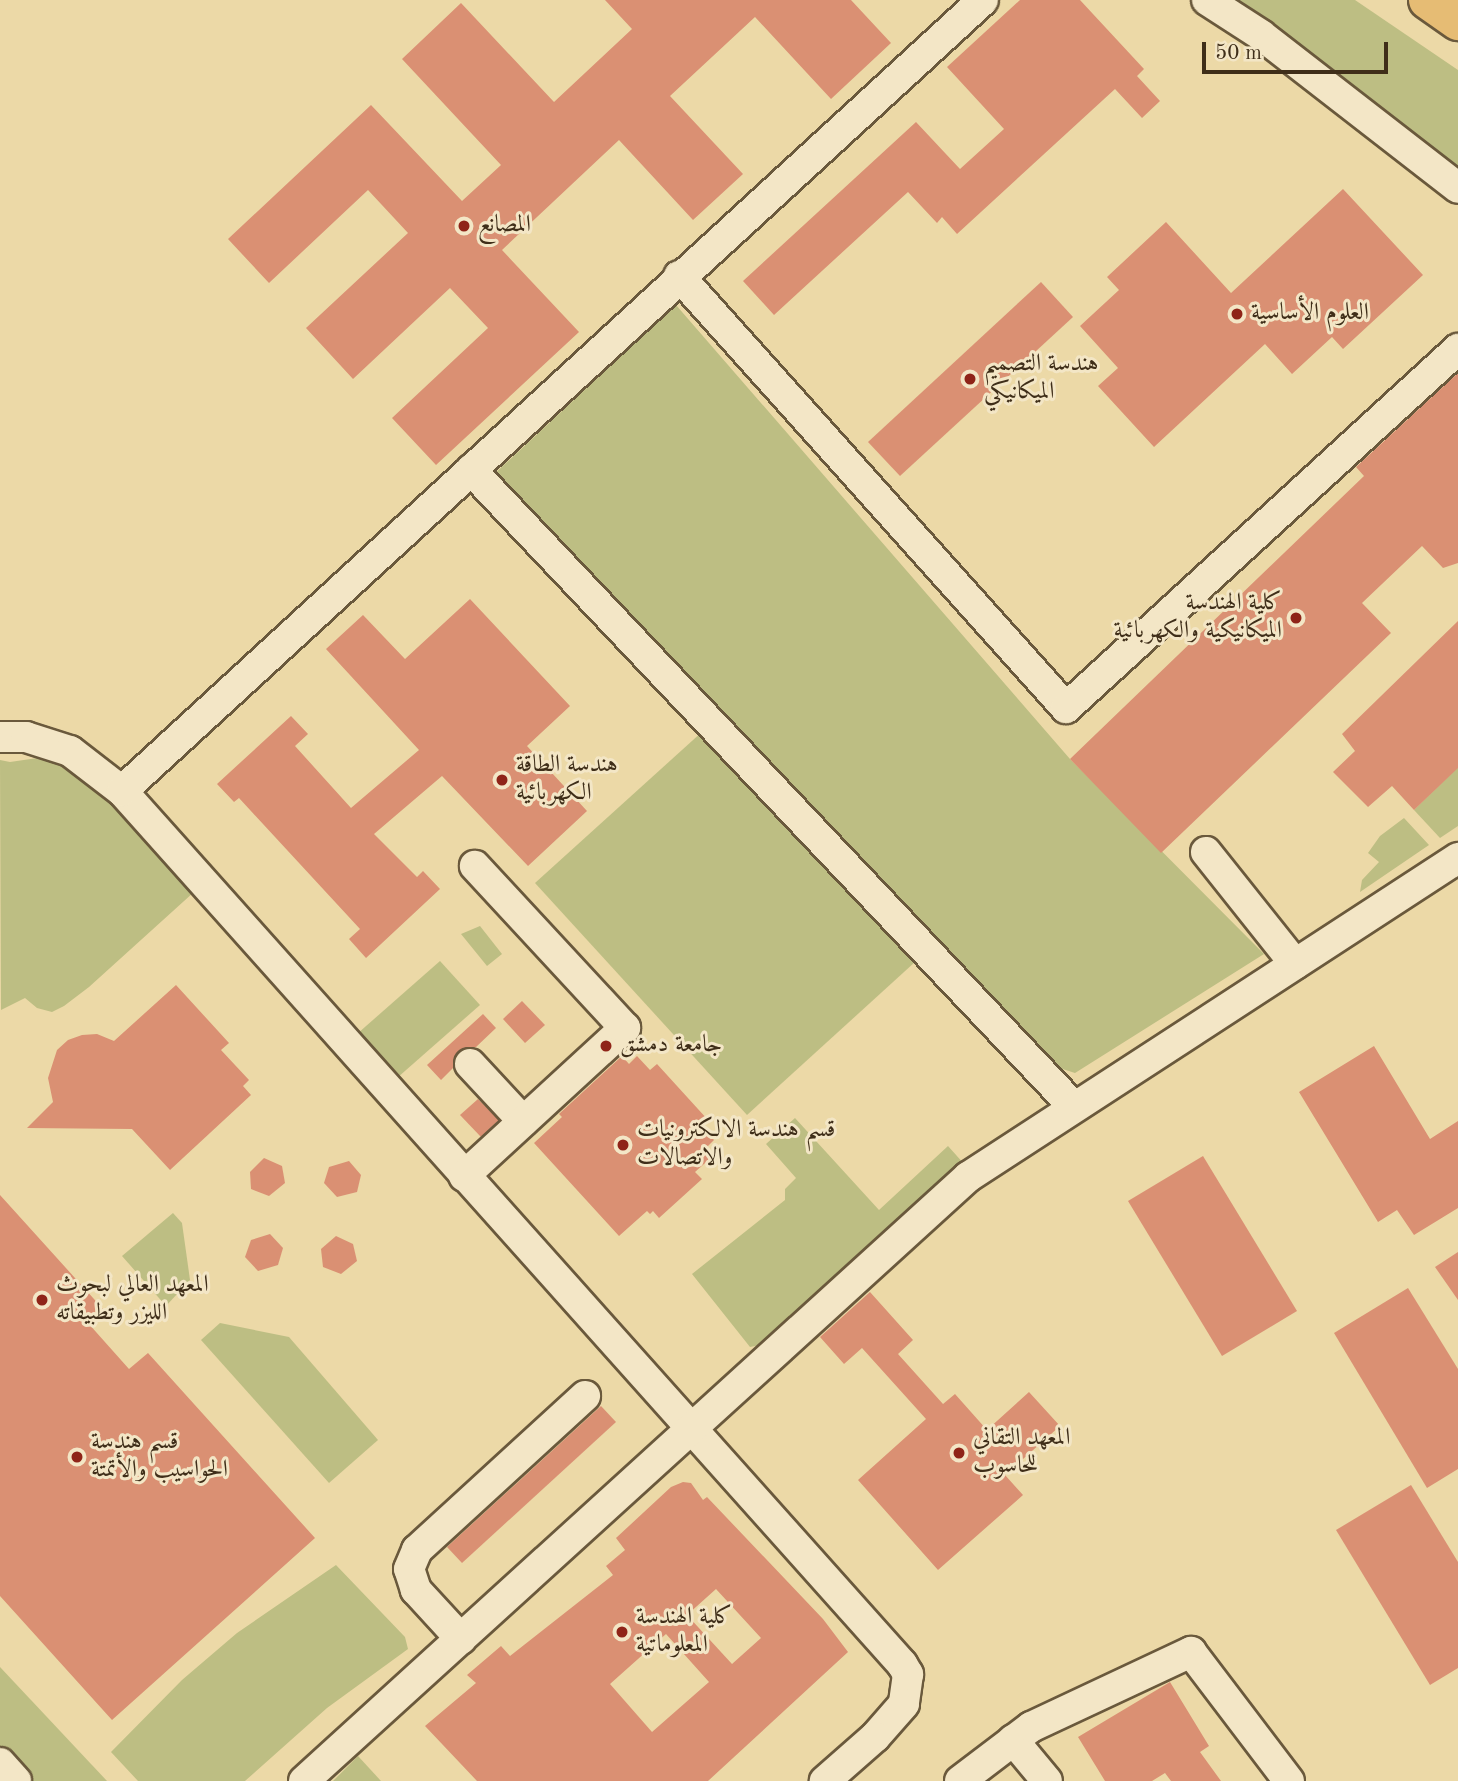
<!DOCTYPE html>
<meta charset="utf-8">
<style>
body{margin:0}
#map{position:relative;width:1458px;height:1781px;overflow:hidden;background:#ecd9a7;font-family:"Old Standard TT",Amiri,serif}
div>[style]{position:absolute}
.green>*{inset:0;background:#bdbe83}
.building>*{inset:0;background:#da9073}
.roads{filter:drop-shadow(2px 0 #6a593c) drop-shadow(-2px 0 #6a593c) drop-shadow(0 2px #6a593c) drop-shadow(0 -2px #6a593c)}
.minor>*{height:30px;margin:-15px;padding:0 15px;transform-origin:15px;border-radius:15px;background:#f3e6c6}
.highway>*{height:38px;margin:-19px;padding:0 19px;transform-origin:19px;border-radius:19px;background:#e6bc74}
.dots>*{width:19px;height:19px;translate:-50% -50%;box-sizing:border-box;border:4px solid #f3e6c6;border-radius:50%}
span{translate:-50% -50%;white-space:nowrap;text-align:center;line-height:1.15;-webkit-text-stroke:6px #f3e6c6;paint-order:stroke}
.poi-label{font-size:24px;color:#3f2e19}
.left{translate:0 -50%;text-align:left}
.right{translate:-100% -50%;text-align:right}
.scale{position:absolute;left:1202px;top:42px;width:186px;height:32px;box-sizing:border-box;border:4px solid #3f2e19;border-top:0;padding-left:9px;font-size:21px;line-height:24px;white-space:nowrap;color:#3f2e19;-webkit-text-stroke:5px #f3e6c6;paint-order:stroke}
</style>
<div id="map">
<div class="green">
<div style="clip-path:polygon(1217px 0,1355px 0,1458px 70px,1458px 170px)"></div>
<div style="clip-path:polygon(676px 305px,1070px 759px,1264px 954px,1075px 1073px,1050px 1065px,491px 477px)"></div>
<div style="clip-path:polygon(703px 731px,915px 962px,747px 1115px,535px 883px)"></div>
<div style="clip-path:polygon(65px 754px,194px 892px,89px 987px,64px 1006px,52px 1012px,37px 1008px,25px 998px,1px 1010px,0 760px,10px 762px)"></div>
<div style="clip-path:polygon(1458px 767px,1458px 826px,1440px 838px,1414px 810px)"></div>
<div style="clip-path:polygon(1404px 818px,1429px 845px,1360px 892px,1362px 880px,1379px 862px,1368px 853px,1380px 836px)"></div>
<div style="clip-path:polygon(480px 926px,502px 954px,487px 966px,461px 934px)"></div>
<div style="clip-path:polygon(440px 961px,480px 1005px,397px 1078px,357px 1034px)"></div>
<div style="clip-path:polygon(795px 1118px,879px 1210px,948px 1146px,965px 1165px,770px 1343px,750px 1347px,692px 1274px,785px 1200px,785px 1189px,796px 1178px,766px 1144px)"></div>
<div style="clip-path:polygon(173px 1213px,182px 1223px,190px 1280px,166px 1306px,122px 1256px)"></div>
<div style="clip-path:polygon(220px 1323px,289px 1337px,378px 1440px,329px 1483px,201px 1340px)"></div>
<div style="clip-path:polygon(336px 1565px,405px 1637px,408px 1649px,327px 1708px,245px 1781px,138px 1781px,111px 1752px,182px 1680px,237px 1633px)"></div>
<div style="clip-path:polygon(0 1667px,107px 1781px,32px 1781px,0 1747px)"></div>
<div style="clip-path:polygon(358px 1756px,381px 1781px,333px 1781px)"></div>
</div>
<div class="building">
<div style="clip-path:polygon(605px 0,851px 0,891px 43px,831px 99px,755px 17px,670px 96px,743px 174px,693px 220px,619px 140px,502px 250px,579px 332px,436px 465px,392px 418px,488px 328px,450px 288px,353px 379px,306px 328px,408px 233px,368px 190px,269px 283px,228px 239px,371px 105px,462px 201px,501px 165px,402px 59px,461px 3px,554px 102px,632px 29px)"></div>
<div style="clip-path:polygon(1020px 0,1080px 0,1144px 69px,1137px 76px,1160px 101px,1142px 118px,1115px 89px,957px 234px,942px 217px,937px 223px,908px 192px,774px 315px,743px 281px,916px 122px,960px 169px,1004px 129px,947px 67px)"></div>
<div style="clip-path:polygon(1343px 189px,1423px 275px,1343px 349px,1332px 337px,1292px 374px,1265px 344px,1154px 447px,1098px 386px,1118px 368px,1080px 326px,1119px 290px,1107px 277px,1166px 222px,1231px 293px)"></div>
<div style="clip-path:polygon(1041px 282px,1073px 317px,900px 476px,868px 442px)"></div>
<div style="clip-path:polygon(1458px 373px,1458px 563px,1443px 568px,1422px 546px,1362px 603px,1391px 633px,1161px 853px,1070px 759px,1364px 476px,1356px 467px)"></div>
<div style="clip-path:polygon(470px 599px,570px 706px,527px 746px,587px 811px,528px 866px,442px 776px,374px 834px,417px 877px,423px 871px,440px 889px,366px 958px,349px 939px,360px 929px,239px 798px,234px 802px,217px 784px,291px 716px,308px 734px,295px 746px,351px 808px,419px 750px,326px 649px,363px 615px,405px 659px)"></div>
<div style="clip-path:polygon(1458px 621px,1458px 768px,1414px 810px,1392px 786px,1368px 807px,1333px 772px,1355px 751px,1342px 734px)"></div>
<div style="clip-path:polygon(176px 985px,229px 1043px,221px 1050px,249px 1080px,243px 1086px,251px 1095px,170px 1170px,132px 1129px,27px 1128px,53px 1102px,48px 1078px,57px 1050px,68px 1040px,82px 1035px,97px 1034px,114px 1041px)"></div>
<div style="clip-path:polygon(522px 1001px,545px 1025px,525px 1043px,503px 1019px)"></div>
<div style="clip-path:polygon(483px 1014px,496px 1028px,476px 1047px,459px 1051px,454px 1058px,453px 1068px,441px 1080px,427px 1065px)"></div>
<div style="clip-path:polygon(1374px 1046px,1430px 1139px,1458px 1121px,1458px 1208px,1414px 1235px,1397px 1210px,1378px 1222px,1299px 1092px)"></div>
<div style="clip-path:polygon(622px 1056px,629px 1064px,637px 1056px,650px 1070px,657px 1064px,708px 1120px,701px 1126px,714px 1140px,706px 1148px,713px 1156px,695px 1172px,702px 1179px,659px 1218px,653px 1211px,650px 1214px,647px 1211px,619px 1236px,534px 1143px,562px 1117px,559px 1114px)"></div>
<div style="clip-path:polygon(478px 1099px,499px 1120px,481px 1137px,460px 1115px)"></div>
<div style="clip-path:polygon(1203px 1156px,1297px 1311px,1222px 1356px,1128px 1201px)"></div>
<div style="clip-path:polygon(264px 1158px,282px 1166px,285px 1183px,269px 1196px,251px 1189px,250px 1172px)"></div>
<div style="clip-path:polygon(349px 1161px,361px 1175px,357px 1192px,337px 1197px,324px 1183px,329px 1167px)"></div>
<div style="clip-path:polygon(0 1195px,103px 1309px,88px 1323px,129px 1369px,148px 1353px,315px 1538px,112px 1720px,0 1596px)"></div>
<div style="clip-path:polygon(270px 1234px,283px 1248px,278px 1265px,258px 1271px,245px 1257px,251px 1240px)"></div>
<div style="clip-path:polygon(336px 1236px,353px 1244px,357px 1261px,341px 1274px,323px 1267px,321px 1249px)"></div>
<div style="clip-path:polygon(1458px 1252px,1458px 1300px,1435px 1267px)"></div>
<div style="clip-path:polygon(1408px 1288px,1458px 1369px,1458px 1469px,1427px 1488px,1334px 1333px)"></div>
<div style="clip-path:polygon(870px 1292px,913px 1340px,898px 1354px,943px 1404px,955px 1394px,987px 1430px,1029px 1392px,1060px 1426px,1005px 1475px,1023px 1495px,938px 1570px,858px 1480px,926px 1419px,862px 1348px,844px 1364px,820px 1337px)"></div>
<div style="clip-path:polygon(601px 1406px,616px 1422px,462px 1563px,447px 1547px)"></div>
<div style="clip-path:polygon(evenodd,683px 1482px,691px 1483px,703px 1500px,707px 1497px,823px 1619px,848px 1652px,708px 1781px,477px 1781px,425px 1726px,476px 1683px,467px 1675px,501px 1646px,510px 1656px,613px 1575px,606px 1566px,625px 1550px,616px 1538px,671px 1487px,683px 1482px,716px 1589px,761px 1638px,732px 1664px,687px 1615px,716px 1589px,683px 1482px,666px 1634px,709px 1682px,652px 1732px,610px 1684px,666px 1634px)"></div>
<div style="clip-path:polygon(1411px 1485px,1458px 1562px,1458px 1668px,1430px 1685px,1336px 1530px)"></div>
<div style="clip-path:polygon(1170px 1682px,1209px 1746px,1200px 1752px,1221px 1781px,1171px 1781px,1165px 1773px,1152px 1781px,1105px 1781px,1078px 1737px)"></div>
</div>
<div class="roads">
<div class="minor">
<div style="left:1207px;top:0;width:64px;rotate:32.9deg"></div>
<div style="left:1261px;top:35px;width:249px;rotate:37.8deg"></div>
<div style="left:679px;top:276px;width:580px;rotate:48.14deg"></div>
<div style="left:1066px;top:708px;width:532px;rotate:-42.48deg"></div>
<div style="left:471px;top:470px;width:876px;rotate:46.57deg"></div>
<div style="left:0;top:737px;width:26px"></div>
<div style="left:26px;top:737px;width:46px;rotate:17.7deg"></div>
<div style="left:70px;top:751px;width:66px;rotate:37.6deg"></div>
<div style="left:122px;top:791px;width:1171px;rotate:48.22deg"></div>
<div style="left:902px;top:1664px;width:12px;rotate:59deg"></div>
<div style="left:908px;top:1674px;width:30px;rotate:98deg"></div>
<div style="left:904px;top:1704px;width:44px;rotate:131.3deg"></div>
<div style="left:875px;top:1737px;width:67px;rotate:138.7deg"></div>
<div style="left:122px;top:791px;width:1169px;rotate:-42.57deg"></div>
<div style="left:1206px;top:852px;width:143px;rotate:51.5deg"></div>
<div style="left:470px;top:1064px;width:78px;rotate:47.1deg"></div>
<div style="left:464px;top:1176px;width:219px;rotate:-42.6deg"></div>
<div style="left:625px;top:1028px;width:221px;rotate:-132.8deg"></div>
<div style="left:461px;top:1639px;width:67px;rotate:-132.6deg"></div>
<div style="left:416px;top:1590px;width:22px;rotate:-108deg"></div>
<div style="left:409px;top:1569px;width:21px;rotate:-67deg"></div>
<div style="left:417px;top:1550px;width:228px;rotate:-42.5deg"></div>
<div style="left:1013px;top:1740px;width:53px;rotate:50.3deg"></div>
<div style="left:0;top:1763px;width:24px;rotate:48deg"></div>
<div style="left:304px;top:1781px;width:898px;rotate:-42.29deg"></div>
<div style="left:968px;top:1177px;width:585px;rotate:-33.06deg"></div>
<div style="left:960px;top:1781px;width:89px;rotate:-37.3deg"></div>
<div style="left:1031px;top:1727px;width:177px;rotate:-25.1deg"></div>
<div style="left:1191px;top:1652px;width:162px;rotate:52.8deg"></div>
</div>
<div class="highway">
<div style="left:1428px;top:0;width:37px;rotate:35deg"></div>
</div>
</div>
<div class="dots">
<div style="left:464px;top:226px;background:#8f2418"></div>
<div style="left:1237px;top:314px;background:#8f2418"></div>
<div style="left:970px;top:379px;background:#8f2418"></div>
<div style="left:1296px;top:618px;background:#8f2418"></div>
<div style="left:502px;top:780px;background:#8f2418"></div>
<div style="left:606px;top:1046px;background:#8f2418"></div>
<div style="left:623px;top:1145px;background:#8f2418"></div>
<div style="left:42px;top:1300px;background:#8f2418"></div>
<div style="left:959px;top:1453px;background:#8f2418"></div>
<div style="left:77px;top:1457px;background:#8f2418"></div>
<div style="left:622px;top:1632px;background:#8f2418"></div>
</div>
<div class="poi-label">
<span class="left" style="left:478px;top:226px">المصانع</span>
<span class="left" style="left:1251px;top:314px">العلوم الأساسية</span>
<span class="left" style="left:984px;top:379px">هندسة التصميم<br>الميكانيكي</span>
<span class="right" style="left:1282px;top:618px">كلية الهندسة<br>الميكانيكية والكهربائية</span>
<span class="left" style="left:516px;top:780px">هندسة الطاقة<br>الكهربائية</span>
<span class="left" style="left:620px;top:1046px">جامعة دمشق</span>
<span class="left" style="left:637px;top:1145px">قسم هندسة الالكترونيات<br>والاتصالات</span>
<span class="left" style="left:56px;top:1300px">المعهد العالي لبحوث<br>الليزر وتطبيقاته</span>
<span class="left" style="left:973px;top:1453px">المعهد التقاني<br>للحاسوب</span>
<span class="left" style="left:91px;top:1457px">قسم هندسة<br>الحواسيب والأتمتة</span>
<span class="left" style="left:636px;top:1632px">كلية الهندسة<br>المعلوماتية</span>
</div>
<div class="scale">50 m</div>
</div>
